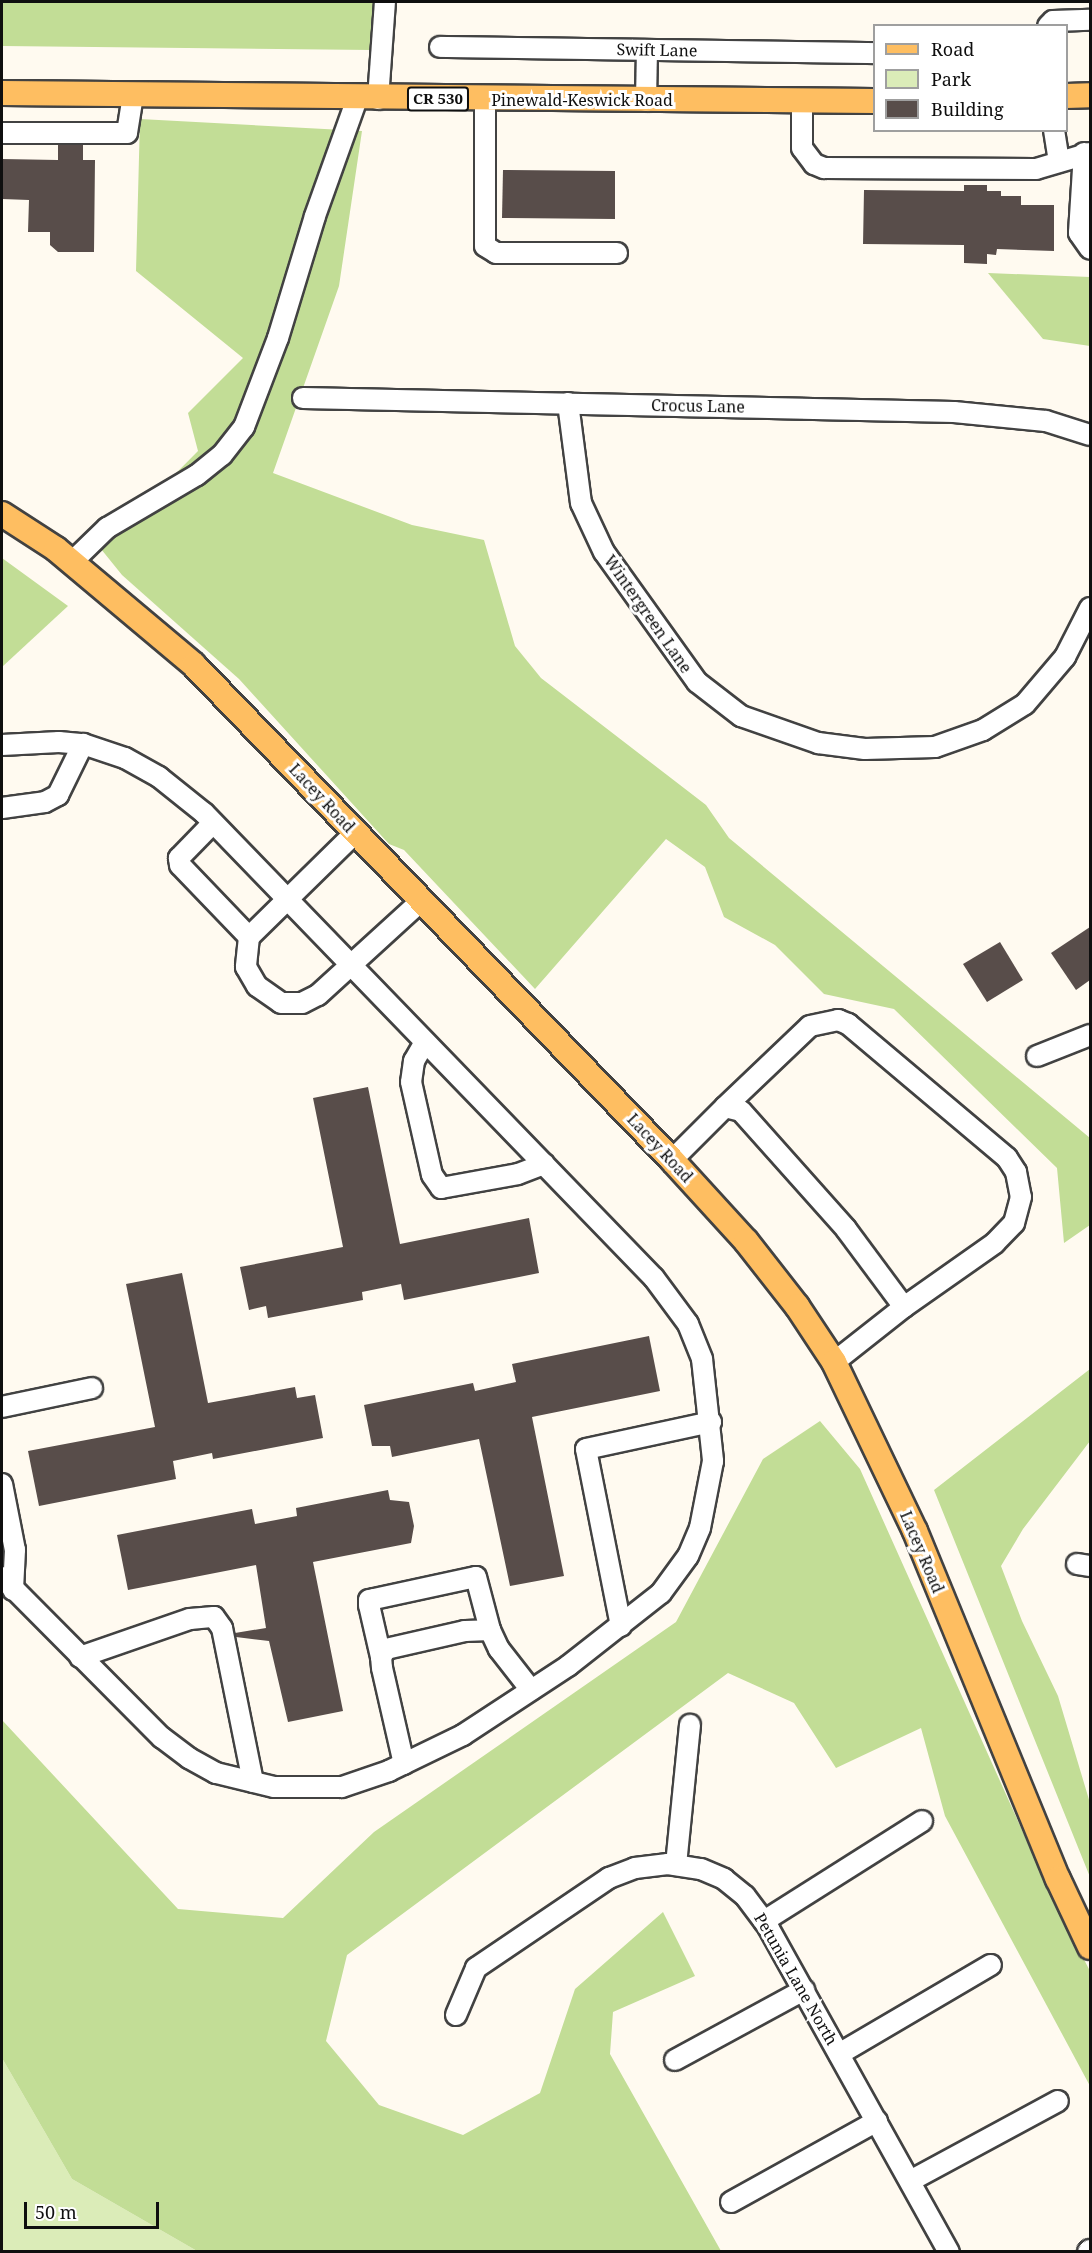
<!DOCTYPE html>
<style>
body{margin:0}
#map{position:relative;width:1092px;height:2253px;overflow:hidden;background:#fffaf0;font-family:"Noto Serif",serif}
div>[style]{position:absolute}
.green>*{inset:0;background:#dbecb8}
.forest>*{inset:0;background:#c2dd96}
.building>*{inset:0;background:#584d4a}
.roads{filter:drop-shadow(2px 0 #424242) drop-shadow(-2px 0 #424242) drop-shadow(0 2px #424242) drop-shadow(0 -2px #424242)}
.minor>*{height:20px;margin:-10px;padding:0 10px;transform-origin:10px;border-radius:10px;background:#fff}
.major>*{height:24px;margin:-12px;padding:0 12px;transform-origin:12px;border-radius:12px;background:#febe61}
span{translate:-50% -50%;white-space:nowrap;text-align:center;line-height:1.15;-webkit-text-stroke:6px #fff;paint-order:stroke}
.shield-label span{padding:2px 4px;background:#fff;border:2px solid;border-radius:4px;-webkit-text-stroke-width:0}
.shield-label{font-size:15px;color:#0f0f0f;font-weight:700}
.street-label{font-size:16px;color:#0f0f0f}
.frame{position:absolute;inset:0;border:3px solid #0f0f0f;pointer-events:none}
.legend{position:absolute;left:873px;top:24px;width:195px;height:108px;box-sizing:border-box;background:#fff;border:2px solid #9f9f9f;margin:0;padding:8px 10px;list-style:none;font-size:18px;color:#0f0f0f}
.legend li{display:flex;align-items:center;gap:12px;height:30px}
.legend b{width:30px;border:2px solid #9f9f9f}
.scale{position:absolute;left:24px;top:2202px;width:135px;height:27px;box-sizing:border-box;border:3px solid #0f0f0f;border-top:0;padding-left:8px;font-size:18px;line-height:21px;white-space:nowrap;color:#0f0f0f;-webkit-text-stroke:4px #fff;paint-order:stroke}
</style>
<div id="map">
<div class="green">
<div style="clip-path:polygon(2px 2058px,72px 2179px,197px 2251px,2px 2251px)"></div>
</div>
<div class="forest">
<div style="clip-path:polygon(2px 2px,378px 2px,372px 50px,2px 46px)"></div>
<div style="clip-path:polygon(140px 119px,362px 131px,339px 286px,273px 473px,412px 525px,484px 540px,515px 646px,541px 678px,706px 805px,729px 838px,1090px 1138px,1090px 1225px,1064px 1243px,1057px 1168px,894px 1009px,824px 994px,775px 945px,724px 917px,705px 867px,666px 839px,535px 989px,404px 850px,389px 844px,239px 679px,122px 575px,101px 549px,198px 451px,188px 413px,243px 358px,136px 271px)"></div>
<div style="clip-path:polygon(988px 273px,1090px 277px,1090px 346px,1043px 339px)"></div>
<div style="clip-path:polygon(2px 558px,68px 606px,2px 667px)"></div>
<div style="clip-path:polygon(1090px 1369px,1090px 1441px,1023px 1529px,1001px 1566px,1022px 1621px,1058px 1696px,1090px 1803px,1090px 1877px,934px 1490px)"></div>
<div style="clip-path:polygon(820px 1421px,860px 1469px,1057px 1908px,1090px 1971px,1090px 2086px,945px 1816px,921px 1728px,836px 1768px,794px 1703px,728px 1673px,347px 1955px,326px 2041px,379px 2105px,463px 2135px,540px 2093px,575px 1989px,663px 1912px,695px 1976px,613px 2012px,610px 2054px,721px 2251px,197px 2251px,72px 2179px,2px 2058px,2px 1720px,178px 1909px,283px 1918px,374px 1832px,676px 1622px,763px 1459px)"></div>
</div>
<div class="building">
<div style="clip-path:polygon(58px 145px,83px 145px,83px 160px,95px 160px,94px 252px,58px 252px,50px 245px,50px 232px,28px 232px,29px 200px,2px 199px,2px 159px,58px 160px)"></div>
<div style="clip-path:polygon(503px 170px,615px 171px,615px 219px,502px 218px)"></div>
<div style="clip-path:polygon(964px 185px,987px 185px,987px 191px,1001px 191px,1001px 196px,1021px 196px,1021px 205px,1054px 205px,1054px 251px,997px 249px,996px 255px,987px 254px,987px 264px,964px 263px,964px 245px,863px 244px,864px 190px,964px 191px)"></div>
<div style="clip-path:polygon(1090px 927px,1090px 980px,1076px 990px,1051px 953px)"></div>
<div style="clip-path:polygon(1000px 942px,1023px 980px,987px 1002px,963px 964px)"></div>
<div style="clip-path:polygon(368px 1087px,400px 1244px,529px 1218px,539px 1273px,404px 1300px,401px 1284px,362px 1292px,363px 1300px,268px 1318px,266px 1306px,249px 1310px,240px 1267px,343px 1247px,313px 1098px)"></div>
<div style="clip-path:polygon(182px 1273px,208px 1403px,295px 1387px,297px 1398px,315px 1395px,323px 1438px,213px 1459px,212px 1453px,173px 1461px,176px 1479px,39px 1506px,28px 1451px,155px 1427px,126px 1284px)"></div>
<div style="clip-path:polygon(649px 1336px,660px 1391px,532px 1417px,564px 1576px,510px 1586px,479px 1439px,392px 1457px,390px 1446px,372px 1446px,364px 1405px,473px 1383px,475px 1391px,516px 1382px,512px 1364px)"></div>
<div style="clip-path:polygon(388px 1490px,390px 1500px,409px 1502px,414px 1526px,411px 1543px,313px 1562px,343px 1711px,288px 1722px,269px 1641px,236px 1637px,235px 1633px,266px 1628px,256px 1565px,128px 1590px,117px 1535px,252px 1509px,255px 1524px,297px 1516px,296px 1508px)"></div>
</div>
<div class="roads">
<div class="minor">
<div style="left:1048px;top:26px;width:7px;rotate:-45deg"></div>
<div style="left:1053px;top:21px;width:37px;rotate:-2deg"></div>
<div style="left:440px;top:47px;width:434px;rotate:0.8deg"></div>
<div style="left:378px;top:99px;width:97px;rotate:-85.9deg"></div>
<div style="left:485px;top:100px;width:146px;rotate:90deg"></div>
<div style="left:485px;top:246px;width:13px;rotate:32deg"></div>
<div style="left:496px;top:253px;width:121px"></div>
<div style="left:646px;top:101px;width:51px;rotate:-88.9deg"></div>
<div style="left:802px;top:102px;width:46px;rotate:90deg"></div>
<div style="left:802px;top:148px;width:20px;rotate:53deg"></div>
<div style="left:814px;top:164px;width:11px;rotate:22deg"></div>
<div style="left:824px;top:168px;width:212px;rotate:0.3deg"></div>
<div style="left:1036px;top:169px;width:56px;rotate:-16.5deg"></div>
<div style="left:1054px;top:130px;width:32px;rotate:81deg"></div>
<div style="left:2px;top:133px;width:125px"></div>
<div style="left:127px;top:133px;width:38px;rotate:-81deg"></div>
<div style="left:1084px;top:153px;width:80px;rotate:93.6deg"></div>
<div style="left:1079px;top:233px;width:19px;rotate:55deg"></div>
<div style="left:303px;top:398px;width:651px;rotate:1.23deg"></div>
<div style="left:954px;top:412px;width:92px;rotate:5.6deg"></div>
<div style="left:1046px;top:421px;width:46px;rotate:17.7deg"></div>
<div style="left:568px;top:403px;width:101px;rotate:82.6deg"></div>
<div style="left:581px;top:503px;width:54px;rotate:64.9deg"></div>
<div style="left:604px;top:552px;width:160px;rotate:54.4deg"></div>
<div style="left:697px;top:682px;width:56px;rotate:37.7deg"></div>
<div style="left:741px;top:716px;width:82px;rotate:19.3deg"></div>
<div style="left:818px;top:743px;width:47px;rotate:7.3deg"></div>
<div style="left:865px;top:749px;width:70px;rotate:-1.6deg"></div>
<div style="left:935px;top:747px;width:51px;rotate:-19.5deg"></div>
<div style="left:983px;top:730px;width:49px;rotate:-31.8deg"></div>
<div style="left:1025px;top:704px;width:62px;rotate:-49.6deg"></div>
<div style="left:1065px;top:657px;width:55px;rotate:-63deg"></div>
<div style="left:72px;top:562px;width:49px;rotate:-44.2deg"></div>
<div style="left:107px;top:528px;width:104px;rotate:-30.5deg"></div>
<div style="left:197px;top:475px;width:32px;rotate:-39deg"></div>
<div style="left:222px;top:455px;width:36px;rotate:-52deg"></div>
<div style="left:244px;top:427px;width:95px;rotate:-69.1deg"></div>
<div style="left:278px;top:338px;width:127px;rotate:-73.1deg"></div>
<div style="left:315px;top:216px;width:124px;rotate:-70.3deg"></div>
<div style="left:2px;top:745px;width:57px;rotate:-3deg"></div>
<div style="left:59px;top:742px;width:24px;rotate:5deg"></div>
<div style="left:83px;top:744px;width:44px;rotate:18.4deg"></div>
<div style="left:125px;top:758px;width:39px;rotate:29deg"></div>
<div style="left:159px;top:777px;width:58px;rotate:38.7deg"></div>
<div style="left:204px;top:813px;width:647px;rotate:45.94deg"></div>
<div style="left:654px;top:1278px;width:57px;rotate:53.5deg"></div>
<div style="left:688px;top:1324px;width:38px;rotate:68deg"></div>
<div style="left:702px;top:1359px;width:103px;rotate:83.8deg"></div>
<div style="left:713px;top:1461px;width:68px;rotate:101deg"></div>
<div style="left:700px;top:1528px;width:30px;rotate:113deg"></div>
<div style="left:688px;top:1556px;width:46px;rotate:126.1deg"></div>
<div style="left:661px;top:1593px;width:118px;rotate:141.9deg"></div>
<div style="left:568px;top:1666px;width:126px;rotate:146.7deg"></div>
<div style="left:463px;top:1735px;width:82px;rotate:154.1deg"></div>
<div style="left:389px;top:1771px;width:50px;rotate:161.2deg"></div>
<div style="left:342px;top:1787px;width:68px;rotate:180deg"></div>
<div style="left:274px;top:1787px;width:60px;rotate:-166.4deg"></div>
<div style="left:216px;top:1773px;width:31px;rotate:-151deg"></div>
<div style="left:189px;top:1758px;width:34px;rotate:-143deg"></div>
<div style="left:162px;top:1738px;width:227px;rotate:-134.8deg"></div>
<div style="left:2px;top:808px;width:43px;rotate:-7.9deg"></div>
<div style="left:45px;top:802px;width:15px;rotate:-28deg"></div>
<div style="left:58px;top:795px;width:57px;rotate:-63.9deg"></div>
<div style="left:213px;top:823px;width:49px;rotate:134.2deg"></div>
<div style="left:179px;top:858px;width:7px;rotate:82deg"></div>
<div style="left:180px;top:865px;width:100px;rotate:46.2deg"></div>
<div style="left:355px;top:833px;width:148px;rotate:135.5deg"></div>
<div style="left:249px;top:937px;width:30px;rotate:96deg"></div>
<div style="left:246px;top:967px;width:22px;rotate:60deg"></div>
<div style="left:257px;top:986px;width:29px;rotate:35deg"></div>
<div style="left:281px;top:1003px;width:21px"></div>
<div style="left:302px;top:1003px;width:18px;rotate:-27deg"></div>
<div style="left:318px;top:995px;width:139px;rotate:-42.4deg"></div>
<div style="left:425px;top:1042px;width:22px;rotate:120deg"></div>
<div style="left:414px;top:1061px;width:21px;rotate:98deg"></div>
<div style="left:411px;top:1082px;width:95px;rotate:77.3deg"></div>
<div style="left:432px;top:1175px;width:16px;rotate:55deg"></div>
<div style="left:441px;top:1188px;width:78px;rotate:-10.3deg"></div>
<div style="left:518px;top:1174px;width:28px;rotate:-21deg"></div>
<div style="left:1037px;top:1056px;width:57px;rotate:-21.6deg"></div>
<div style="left:725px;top:1107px;width:117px;rotate:-43.6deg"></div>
<div style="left:810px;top:1026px;width:29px;rotate:-12deg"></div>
<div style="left:838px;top:1020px;width:11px;rotate:22deg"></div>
<div style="left:848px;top:1024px;width:208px;rotate:40.1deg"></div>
<div style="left:1007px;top:1158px;width:17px;rotate:57deg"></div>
<div style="left:1016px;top:1172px;width:25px;rotate:79deg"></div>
<div style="left:1021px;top:1197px;width:27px;rotate:105deg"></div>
<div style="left:1014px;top:1223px;width:28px;rotate:134deg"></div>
<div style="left:995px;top:1243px;width:111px;rotate:144.9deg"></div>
<div style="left:672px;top:1160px;width:75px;rotate:-45deg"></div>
<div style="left:725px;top:1107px;width:16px;rotate:14deg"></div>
<div style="left:741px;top:1111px;width:158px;rotate:48.3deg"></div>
<div style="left:846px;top:1229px;width:97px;rotate:53.4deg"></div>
<div style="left:904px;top:1307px;width:89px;rotate:141.8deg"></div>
<div style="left:2px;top:1407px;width:92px;rotate:-11.9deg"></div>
<div style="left:2px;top:1484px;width:67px;rotate:78.9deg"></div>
<div style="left:15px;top:1550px;width:40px;rotate:92.9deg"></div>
<div style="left:1077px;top:1564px;width:13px;rotate:9deg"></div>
<div style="left:621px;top:1626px;width:180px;rotate:-101.2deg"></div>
<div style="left:586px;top:1449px;width:128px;rotate:-12.2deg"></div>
<div style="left:80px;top:1657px;width:116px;rotate:-19.1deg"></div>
<div style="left:190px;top:1619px;width:24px;rotate:-5deg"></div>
<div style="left:214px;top:1617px;width:14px;rotate:54deg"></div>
<div style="left:222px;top:1628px;width:157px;rotate:78.6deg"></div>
<div style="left:381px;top:1657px;width:53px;rotate:-103deg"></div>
<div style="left:369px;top:1605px;width:5px;rotate:-90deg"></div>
<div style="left:369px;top:1600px;width:5px;rotate:-11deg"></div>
<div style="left:374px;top:1599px;width:104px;rotate:-12.2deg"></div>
<div style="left:476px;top:1577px;width:55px;rotate:75.2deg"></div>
<div style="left:404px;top:1764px;width:98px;rotate:-102.9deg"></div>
<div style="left:382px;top:1668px;width:11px;rotate:-95deg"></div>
<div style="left:381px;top:1657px;width:9px;rotate:-58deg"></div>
<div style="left:386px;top:1649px;width:81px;rotate:-12.8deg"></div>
<div style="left:465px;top:1631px;width:25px;rotate:-2deg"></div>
<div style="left:490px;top:1630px;width:21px;rotate:65deg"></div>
<div style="left:499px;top:1649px;width:52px;rotate:52deg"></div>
<div style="left:676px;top:1865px;width:141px;rotate:-84.3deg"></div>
<div style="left:764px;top:1921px;width:187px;rotate:-32.3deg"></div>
<div style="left:456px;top:2015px;width:51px;rotate:-66.9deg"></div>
<div style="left:476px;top:1968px;width:161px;rotate:-34.1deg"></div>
<div style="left:609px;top:1878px;width:28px;rotate:-21deg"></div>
<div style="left:635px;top:1868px;width:33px;rotate:-7deg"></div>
<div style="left:668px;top:1864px;width:33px;rotate:9deg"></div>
<div style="left:701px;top:1869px;width:25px;rotate:23deg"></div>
<div style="left:724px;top:1879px;width:27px;rotate:39deg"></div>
<div style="left:745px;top:1896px;width:39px;rotate:53deg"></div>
<div style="left:768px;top:1927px;width:372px;rotate:60.9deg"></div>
<div style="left:839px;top:2054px;width:176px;rotate:-30.4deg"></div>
<div style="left:675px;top:2060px;width:147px;rotate:-28.5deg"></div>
<div style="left:910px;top:2181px;width:168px;rotate:-28.4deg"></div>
<div style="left:731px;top:2202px;width:167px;rotate:-29deg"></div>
<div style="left:1088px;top:2252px;width:3px;rotate:-45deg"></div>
</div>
<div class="major">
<div style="left:2px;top:93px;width:872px;rotate:0.53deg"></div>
<div style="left:1066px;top:96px;width:24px;rotate:-2deg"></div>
<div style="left:2px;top:514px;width:64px;rotate:32.9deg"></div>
<div style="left:56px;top:549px;width:180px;rotate:40deg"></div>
<div style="left:194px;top:665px;width:688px;rotate:46deg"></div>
<div style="left:672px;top:1160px;width:110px;rotate:47.6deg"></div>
<div style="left:746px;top:1241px;width:83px;rotate:51.9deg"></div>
<div style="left:797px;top:1306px;width:67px;rotate:56.5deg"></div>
<div style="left:834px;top:1362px;width:187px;rotate:64.4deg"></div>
<div style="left:915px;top:1531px;width:376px;rotate:67.7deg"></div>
<div style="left:1058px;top:1879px;width:75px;rotate:64.8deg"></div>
</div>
</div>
<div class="shield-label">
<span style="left:438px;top:99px">CR 530</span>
</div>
<div class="street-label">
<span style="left:657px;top:50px;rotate:1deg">Swift Lane</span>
<span style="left:582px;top:100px">Pinewald-Keswick Road</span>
<span style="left:698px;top:406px;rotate:1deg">Crocus Lane</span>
<span style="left:648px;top:614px;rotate:55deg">Wintergreen Lane</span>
<span style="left:322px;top:798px;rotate:47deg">Lacey Road</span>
<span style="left:660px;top:1148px;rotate:47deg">Lacey Road</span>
<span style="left:922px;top:1552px;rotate:67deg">Lacey Road</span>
<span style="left:796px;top:1979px;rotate:60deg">Petunia Lane North</span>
</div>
<div class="frame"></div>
<ul class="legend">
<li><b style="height:8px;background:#febe61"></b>Road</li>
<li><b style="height:16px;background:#dbecb8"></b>Park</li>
<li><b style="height:16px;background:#584d4a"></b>Building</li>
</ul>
<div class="scale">50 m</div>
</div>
